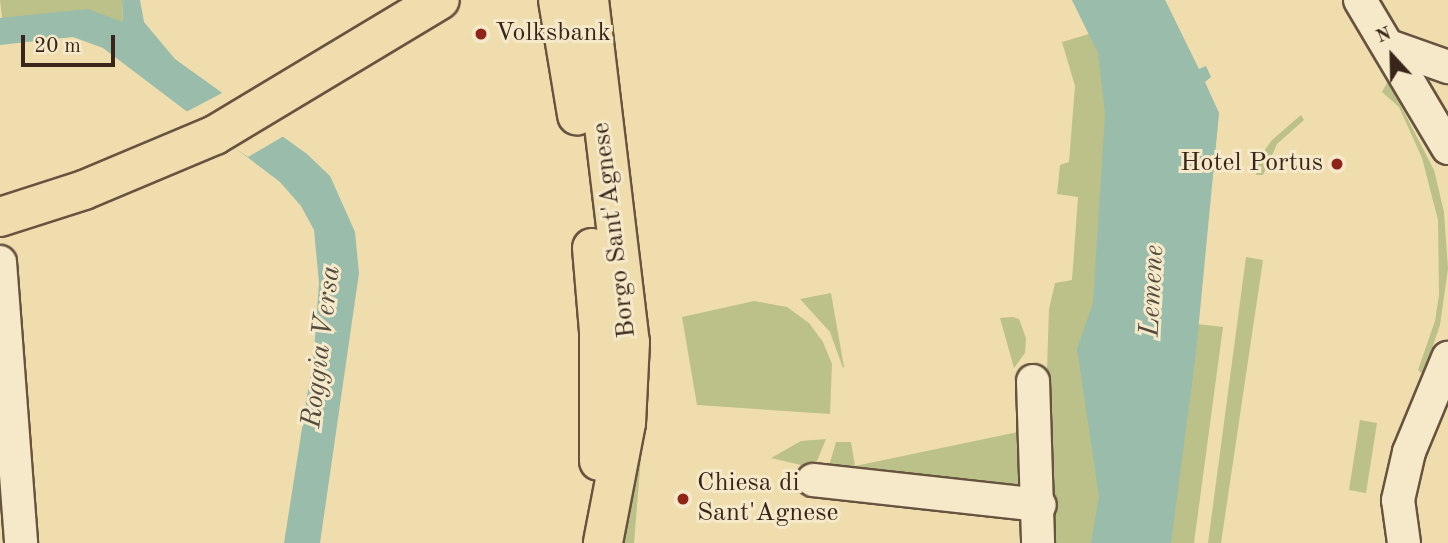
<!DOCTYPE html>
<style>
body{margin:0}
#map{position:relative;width:1448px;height:543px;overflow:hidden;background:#efddae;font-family:"Old Standard TT",serif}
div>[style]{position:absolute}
.green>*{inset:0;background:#bcc089}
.water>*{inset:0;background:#9abcaa}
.pier>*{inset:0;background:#efddae}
.roads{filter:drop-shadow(2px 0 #67533f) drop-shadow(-2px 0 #67533f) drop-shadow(0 2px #67533f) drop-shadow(0 -2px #67533f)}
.minor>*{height:32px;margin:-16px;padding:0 16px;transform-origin:16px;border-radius:16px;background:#f5e9ca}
.major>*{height:38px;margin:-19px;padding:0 19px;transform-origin:19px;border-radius:19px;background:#efddae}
.dots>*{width:19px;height:19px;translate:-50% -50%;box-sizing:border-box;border:4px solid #f5e9ca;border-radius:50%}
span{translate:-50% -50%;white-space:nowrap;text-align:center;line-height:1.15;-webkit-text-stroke:6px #f5e9ca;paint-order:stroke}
.poi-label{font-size:26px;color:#3a251a}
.left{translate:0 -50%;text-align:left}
.right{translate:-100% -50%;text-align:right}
.street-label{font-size:26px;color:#3a251a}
.water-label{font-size:28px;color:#524b3e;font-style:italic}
.north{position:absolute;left:1357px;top:21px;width:70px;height:70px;-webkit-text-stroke:5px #f5e9ca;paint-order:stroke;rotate:338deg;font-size:19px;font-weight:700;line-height:28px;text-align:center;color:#3a251a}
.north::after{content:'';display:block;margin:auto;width:24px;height:32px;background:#3a251a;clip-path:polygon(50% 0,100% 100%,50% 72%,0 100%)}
.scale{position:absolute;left:21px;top:35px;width:94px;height:32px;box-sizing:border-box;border:4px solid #3a251a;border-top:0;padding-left:9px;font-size:21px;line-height:24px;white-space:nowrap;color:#3a251a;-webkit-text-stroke:5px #f5e9ca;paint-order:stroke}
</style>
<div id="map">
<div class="green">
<div style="clip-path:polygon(0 0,122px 0,123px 23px,2px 18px)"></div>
<div style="clip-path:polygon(1072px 0,1165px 0,1219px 113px,1197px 324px,1223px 327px,1194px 543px,1055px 543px,1045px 429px,1049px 309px,1055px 283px,1072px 280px,1078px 197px,1057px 194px,1060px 165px,1069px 162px,1075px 86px,1062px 42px,1089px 34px)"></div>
<div style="clip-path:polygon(1388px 81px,1434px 170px,1444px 212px,1448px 269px,1440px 325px,1423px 374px,1418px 370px,1435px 321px,1439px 295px,1438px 220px,1422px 158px,1399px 107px,1382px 92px)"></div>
<div style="clip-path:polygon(1301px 115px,1304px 120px,1277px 144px,1263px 175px,1256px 175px,1259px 158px,1272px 140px)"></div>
<div style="clip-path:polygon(1246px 257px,1263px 260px,1221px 543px,1208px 543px)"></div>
<div style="clip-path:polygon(831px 293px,844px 367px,843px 368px,830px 332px,800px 299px)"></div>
<div style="clip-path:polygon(754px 301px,787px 307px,809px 323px,823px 342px,832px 364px,830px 414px,697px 405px,682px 317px)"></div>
<div style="clip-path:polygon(1013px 317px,1019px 319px,1026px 338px,1025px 353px,1014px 368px,1000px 318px)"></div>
<div style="clip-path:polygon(1360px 420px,1377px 423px,1366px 493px,1349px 490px)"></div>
<div style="clip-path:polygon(1023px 431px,1020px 485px,829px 466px,836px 442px,851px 442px,855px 466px)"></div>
<div style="clip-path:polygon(643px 432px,634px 543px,618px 543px)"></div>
<div style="clip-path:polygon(826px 439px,814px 468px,771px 458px,801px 441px)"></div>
</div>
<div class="water">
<div style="clip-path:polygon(122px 0,140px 0,144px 22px,175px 59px,307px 154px,330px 176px,355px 232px,359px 273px,320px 543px,284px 543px,314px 352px,319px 283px,314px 230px,301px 206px,280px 182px,103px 48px,73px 37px,0 45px,0 18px,88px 9px,123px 22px)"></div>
<div style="clip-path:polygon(1072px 0,1165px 0,1199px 69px,1206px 66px,1211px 77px,1205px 82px,1219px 113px,1196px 353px,1171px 543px,1091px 543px,1099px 497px,1077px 349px,1093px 303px,1105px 114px,1098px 53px)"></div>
</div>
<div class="pier">
<div style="clip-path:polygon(224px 92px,284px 136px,248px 157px,184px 113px)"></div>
</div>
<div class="roads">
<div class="minor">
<div style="left:1360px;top:0;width:172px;rotate:59.3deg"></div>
<div style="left:1389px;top:46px;width:63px;rotate:19.6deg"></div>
<div style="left:0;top:262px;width:282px;rotate:85.7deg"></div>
<div style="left:1033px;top:381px;width:162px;rotate:88.2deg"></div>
<div style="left:813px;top:480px;width:228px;rotate:6.3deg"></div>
<div style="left:1404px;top:543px;width:43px;rotate:-97.9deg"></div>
<div style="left:1398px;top:500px;width:49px;rotate:-77.1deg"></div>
<div style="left:1409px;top:452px;width:102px;rotate:-67.5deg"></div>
</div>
<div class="major">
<div style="left:558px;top:0;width:117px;rotate:80.6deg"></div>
<div style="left:589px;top:0;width:344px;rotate:83.2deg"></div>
<div style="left:630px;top:342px;width:81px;rotate:92.8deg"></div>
<div style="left:626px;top:423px;width:122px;rotate:100.9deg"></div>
<div style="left:0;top:217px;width:88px;rotate:-17.8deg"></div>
<div style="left:84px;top:190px;width:142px;rotate:-22.8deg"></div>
<div style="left:215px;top:135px;width:262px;rotate:-31deg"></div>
<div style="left:592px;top:248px;width:84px;rotate:85.2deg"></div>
<div style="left:599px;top:332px;width:129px;rotate:90deg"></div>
</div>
</div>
<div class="dots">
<div style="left:481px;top:34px;background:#8f2418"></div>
<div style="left:1337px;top:164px;background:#8f2418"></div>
<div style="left:683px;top:499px;background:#8f2418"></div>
</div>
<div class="poi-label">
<span class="left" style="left:495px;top:34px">Volksbank</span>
<span class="right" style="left:1323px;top:164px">Hotel Portus</span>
<span class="left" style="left:697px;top:499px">Chiesa di<br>Sant'Agnese</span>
</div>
<div class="street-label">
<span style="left:615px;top:230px;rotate:-97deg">Borgo Sant'Agnese</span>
</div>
<div class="water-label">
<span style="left:1153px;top:291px;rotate:-87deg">Lemene</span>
<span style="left:322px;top:347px;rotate:-83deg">Roggia Versa</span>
</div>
<div class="north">N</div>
<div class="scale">20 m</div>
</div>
